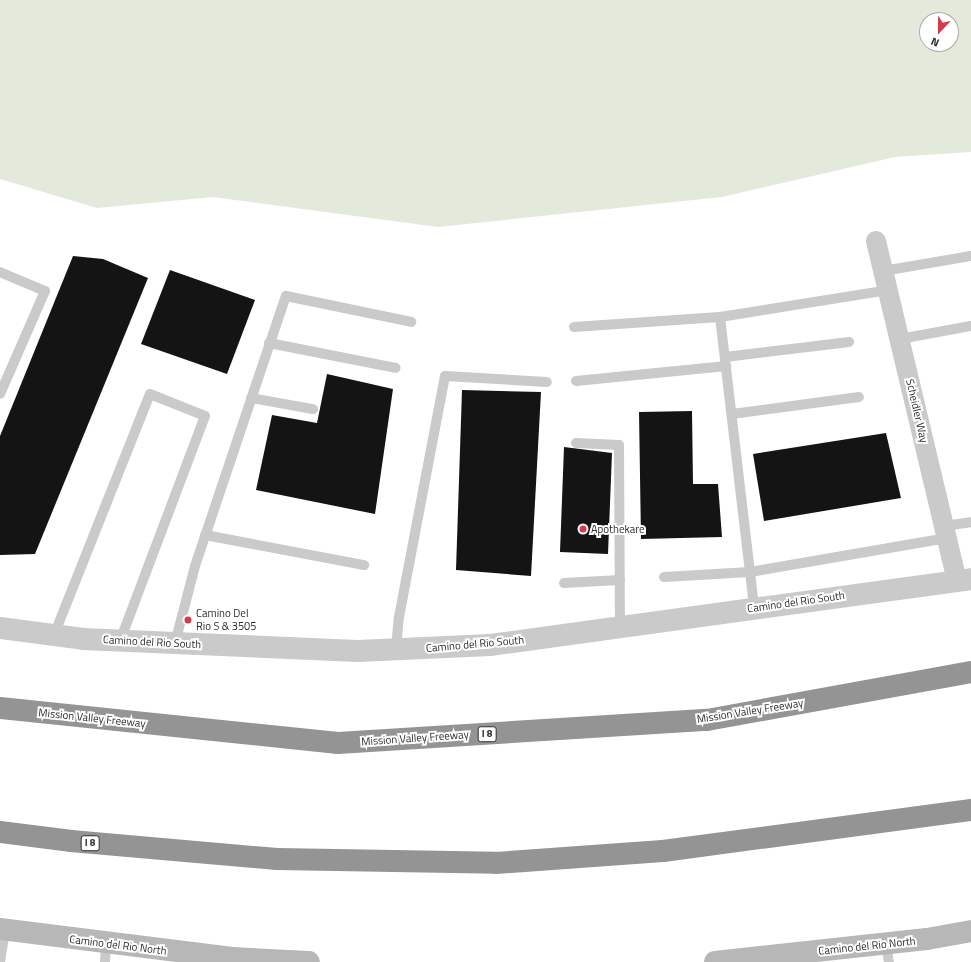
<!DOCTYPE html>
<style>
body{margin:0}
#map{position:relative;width:971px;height:962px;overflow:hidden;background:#fff;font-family:"Titillium Web",sans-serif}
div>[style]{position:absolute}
.green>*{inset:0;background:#e4eadb}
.building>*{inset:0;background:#141414}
.service>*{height:10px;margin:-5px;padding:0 5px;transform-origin:5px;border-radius:5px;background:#cacaca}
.minor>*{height:20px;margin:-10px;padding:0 10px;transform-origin:10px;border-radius:10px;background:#cacaca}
.tertiary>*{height:22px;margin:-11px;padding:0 11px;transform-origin:11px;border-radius:11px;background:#cacaca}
.secondary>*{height:22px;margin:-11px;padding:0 11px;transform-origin:11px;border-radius:11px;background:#b7b7b7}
.motorway>*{height:22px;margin:-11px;padding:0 11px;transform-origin:11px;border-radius:11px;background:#949494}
.dots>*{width:11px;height:11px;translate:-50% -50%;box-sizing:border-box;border:2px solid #fff;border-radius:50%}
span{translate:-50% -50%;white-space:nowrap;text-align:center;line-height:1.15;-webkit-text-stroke:4px #fff;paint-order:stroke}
.shield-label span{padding:1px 3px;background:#fff;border:1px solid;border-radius:3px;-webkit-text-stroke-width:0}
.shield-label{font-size:10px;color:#2d2d2d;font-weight:700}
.street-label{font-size:11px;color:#2d2d2d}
.poi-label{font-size:11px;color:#2d2d2d}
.left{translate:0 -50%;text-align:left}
.north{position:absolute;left:919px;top:12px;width:40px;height:40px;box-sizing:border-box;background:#fff;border:1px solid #ababab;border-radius:50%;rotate:202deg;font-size:11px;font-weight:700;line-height:16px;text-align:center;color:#2d2d2d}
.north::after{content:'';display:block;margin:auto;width:14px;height:18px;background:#dd364b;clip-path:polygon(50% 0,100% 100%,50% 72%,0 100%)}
</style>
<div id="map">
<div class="green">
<div style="clip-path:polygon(evenodd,0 0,971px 0,971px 152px,895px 157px,722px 197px,438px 227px,213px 197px,97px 208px,0 179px,0 0,927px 20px,951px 20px,951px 44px,927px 44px,927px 20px)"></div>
</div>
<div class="building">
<div style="clip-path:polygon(73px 256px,103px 259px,148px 278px,35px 554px,0 555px,0 436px)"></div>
<div style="clip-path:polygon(170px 270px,255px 300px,227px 374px,141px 344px)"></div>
<div style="clip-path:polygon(327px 374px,393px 389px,375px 514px,256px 490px,272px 415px,317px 423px)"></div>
<div style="clip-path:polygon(462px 390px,541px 392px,531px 576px,456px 570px)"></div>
<div style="clip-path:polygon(692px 411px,693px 484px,718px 484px,722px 537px,641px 539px,639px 412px)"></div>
<div style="clip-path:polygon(886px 433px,901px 498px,764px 521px,753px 454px)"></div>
<div style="clip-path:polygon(564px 447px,612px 453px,608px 554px,560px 552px)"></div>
</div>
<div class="service">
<div style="left:883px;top:271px;width:89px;rotate:-9.7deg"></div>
<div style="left:0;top:272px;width:49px;rotate:22.9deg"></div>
<div style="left:45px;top:291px;width:112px;rotate:113.6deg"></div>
<div style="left:720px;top:317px;width:170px;rotate:-9.1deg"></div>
<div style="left:574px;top:327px;width:146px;rotate:-3.9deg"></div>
<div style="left:720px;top:317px;width:293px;rotate:83.3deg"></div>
<div style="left:900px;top:339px;width:72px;rotate:-10.4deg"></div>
<div style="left:269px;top:343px;width:129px;rotate:11.1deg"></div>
<div style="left:725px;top:357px;width:125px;rotate:-6.9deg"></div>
<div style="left:576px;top:381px;width:151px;rotate:-5.7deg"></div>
<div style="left:251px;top:398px;width:63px;rotate:10.1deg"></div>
<div style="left:732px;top:414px;width:128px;rotate:-7.6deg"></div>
<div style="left:576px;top:443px;width:43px;rotate:2.7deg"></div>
<div style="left:619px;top:445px;width:182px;rotate:89.7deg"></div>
<div style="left:944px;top:526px;width:27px;rotate:-8deg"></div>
<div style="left:205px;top:535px;width:162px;rotate:10.7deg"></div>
<div style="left:664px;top:577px;width:86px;rotate:-3.3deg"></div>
<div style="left:750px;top:572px;width:200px;rotate:-9.8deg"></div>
<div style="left:564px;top:583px;width:56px;rotate:-3.1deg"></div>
<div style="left:54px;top:635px;width:259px;rotate:-68.3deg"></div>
<div style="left:150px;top:394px;width:59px;rotate:21.8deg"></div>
<div style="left:205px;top:416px;width:241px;rotate:110.7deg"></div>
<div style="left:175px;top:643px;width:80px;rotate:-75.4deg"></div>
<div style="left:195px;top:566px;width:285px;rotate:-71.4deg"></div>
<div style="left:286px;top:296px;width:128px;rotate:11.7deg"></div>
<div style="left:396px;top:649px;width:32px;rotate:-85deg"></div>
<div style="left:399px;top:617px;width:245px;rotate:-79.2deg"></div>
<div style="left:445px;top:376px;width:102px;rotate:3.4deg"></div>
<div style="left:886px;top:944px;width:18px;rotate:81deg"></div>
<div style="left:0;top:962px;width:32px;rotate:-81deg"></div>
<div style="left:105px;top:962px;width:19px;rotate:-87deg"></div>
</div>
<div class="minor">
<div style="left:876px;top:241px;width:350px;rotate:76.6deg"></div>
</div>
<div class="tertiary">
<div style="left:0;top:628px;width:84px;rotate:7.5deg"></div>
<div style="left:83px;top:639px;width:275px;rotate:2.5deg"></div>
<div style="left:358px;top:651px;width:132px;rotate:-2.6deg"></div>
<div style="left:490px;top:645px;width:486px;rotate:-7.8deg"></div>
</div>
<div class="secondary">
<div style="left:0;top:929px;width:234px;rotate:7.1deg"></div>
<div style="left:232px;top:958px;width:77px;rotate:3deg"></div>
<div style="left:715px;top:962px;width:213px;rotate:-6.2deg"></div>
<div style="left:927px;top:939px;width:45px;rotate:-10.3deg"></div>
</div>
<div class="motorway">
<div style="left:0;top:708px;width:340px;rotate:5.9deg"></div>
<div style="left:338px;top:743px;width:370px;rotate:-3.6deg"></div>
<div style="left:707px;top:720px;width:268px;rotate:-10.3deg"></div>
<div style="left:0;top:832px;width:72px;rotate:7.2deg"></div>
<div style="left:71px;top:841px;width:207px;rotate:5deg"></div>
<div style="left:277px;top:859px;width:219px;rotate:1deg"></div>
<div style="left:496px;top:863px;width:167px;rotate:-4.1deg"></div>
<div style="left:663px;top:851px;width:311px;rotate:-7.6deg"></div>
</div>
<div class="dots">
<div style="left:583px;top:529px;background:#dd364b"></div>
<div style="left:188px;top:620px;background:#dd364b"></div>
</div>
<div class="shield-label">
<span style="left:487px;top:734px">I 8</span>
<span style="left:90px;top:843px">I 8</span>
</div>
<div class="street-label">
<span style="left:917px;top:411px;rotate:77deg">Scheidler Way</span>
<span style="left:796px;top:602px;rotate:-8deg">Camino del Rio South</span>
<span style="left:152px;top:642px;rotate:3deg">Camino del Rio South</span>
<span style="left:475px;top:644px;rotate:-5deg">Camino del Rio South</span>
<span style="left:750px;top:711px;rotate:-9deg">Mission Valley Freeway</span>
<span style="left:92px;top:718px;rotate:6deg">Mission Valley Freeway</span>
<span style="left:415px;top:738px;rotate:-4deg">Mission Valley Freeway</span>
<span style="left:118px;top:945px;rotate:7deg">Camino del Rio North</span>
<span style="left:867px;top:946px;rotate:-6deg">Camino del Rio North</span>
</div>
<div class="poi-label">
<span class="left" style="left:591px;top:529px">Apothekare</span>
<span class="left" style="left:196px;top:620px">Camino Del<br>Rio S &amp; 3505</span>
</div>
<div class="north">N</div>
</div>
